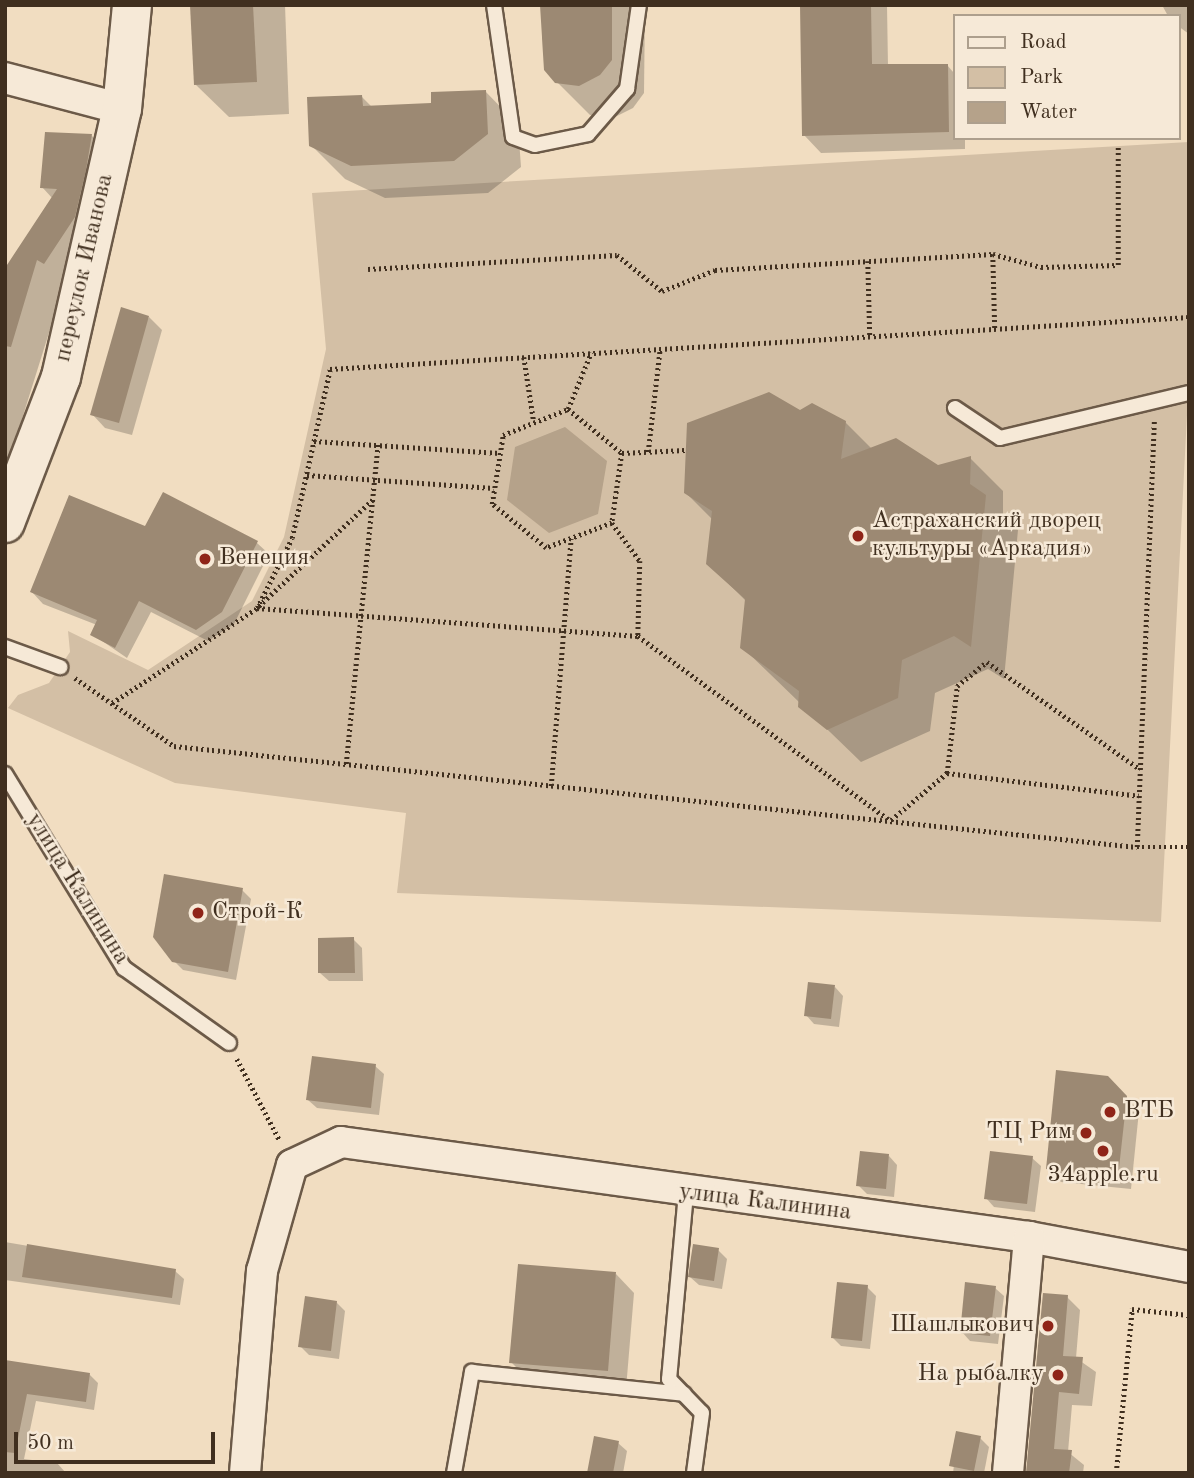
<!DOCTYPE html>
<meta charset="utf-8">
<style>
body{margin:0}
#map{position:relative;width:1194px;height:1478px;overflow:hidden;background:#f1ddc1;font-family:"Old Standard TT",serif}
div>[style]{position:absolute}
.green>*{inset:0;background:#d3bfa5}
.water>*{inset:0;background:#b5a28a}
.shadow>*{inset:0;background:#0003}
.building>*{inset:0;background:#9c8973}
.path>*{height:4.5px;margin-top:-2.25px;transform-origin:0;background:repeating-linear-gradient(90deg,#402f1f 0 2px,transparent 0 5.5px)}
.roads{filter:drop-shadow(2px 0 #6c5a48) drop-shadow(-2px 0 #6c5a48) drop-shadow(0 2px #6c5a48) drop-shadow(0 -2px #6c5a48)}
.lane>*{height:14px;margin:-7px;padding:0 7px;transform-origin:7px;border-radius:7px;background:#f6e9d7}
.street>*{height:30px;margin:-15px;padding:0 15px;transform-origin:15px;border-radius:15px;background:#f6e9d7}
.secondary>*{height:38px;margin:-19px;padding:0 19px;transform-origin:19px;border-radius:19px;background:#f6e9d7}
.dots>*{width:19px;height:19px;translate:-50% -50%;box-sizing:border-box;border:4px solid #f6e9d7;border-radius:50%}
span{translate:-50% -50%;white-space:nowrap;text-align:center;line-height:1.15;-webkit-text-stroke:5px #f6e9d7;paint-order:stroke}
.street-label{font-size:24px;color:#402f1f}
.poi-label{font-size:24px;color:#402f1f}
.left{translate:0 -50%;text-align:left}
.right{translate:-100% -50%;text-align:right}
.frame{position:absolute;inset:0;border:7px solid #402f1f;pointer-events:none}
.legend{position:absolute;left:953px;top:14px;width:228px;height:126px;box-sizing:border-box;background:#f6e9d7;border:2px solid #ad9f8d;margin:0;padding:9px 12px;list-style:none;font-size:21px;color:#402f1f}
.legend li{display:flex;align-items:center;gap:14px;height:35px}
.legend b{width:35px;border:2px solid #ad9f8d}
.scale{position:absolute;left:14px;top:1432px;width:201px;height:32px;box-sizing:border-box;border:4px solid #402f1f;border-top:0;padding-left:9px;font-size:21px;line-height:24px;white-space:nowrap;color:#402f1f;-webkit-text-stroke:5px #f6e9d7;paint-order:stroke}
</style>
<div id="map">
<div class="green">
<div style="clip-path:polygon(1189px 142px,1189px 376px,1161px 922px,397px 893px,406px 813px,175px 783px,8px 708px,18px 695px,49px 683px,70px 652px,68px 631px,148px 670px,252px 601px,284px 537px,326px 349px,312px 193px)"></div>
</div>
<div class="water">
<div style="clip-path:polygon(565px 427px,607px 461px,598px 514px,549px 533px,507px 500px,515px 447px)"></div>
</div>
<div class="shadow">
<div style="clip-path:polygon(192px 5px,285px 5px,289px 114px,229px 117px,195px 84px)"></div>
<div style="clip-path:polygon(542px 5px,645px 5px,644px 93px,633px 108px,613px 118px,590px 115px,556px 81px,546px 69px)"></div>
<div style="clip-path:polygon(802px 5px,887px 5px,888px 66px,947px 65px,954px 73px,954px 138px,965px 138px,965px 149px,821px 153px,804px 135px)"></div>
<div style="clip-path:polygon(1162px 5px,1189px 5px,1189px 34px,1178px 26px,1178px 16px,1168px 16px)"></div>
<div style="clip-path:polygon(485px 91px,518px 125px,521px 167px,488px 193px,385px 198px,345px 179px,311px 145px,362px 97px,373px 108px,433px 104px)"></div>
<div style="clip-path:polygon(91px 135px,118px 163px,64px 285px,5px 473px,5px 272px,53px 199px,42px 187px)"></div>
<div style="clip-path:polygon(149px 317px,162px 330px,132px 435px,105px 428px,92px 414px)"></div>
<div style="clip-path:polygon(800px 412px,845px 422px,872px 449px,938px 467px,970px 458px,1003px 491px,1003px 514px,1018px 530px,1004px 679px,988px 669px,935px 693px,930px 731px,861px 762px,742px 647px,746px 601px,708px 563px,713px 520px,685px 492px)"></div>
<div style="clip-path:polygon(163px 494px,257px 543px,269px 554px,234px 624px,208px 641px,151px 612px,127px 658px,92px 634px,97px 625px,43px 604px,32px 592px,146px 528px)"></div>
<div style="clip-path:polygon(242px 890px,251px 899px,236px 980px,183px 970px,174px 961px)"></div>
<div style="clip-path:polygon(353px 939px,362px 948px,363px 981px,329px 981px,320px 973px)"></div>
<div style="clip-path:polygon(835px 987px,843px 996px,839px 1027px,814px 1024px,806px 1015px)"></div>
<div style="clip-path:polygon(375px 1066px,384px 1074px,379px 1115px,317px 1108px,308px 1100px)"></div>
<div style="clip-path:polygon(1121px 1091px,1139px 1111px,1131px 1189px,1061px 1182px,1047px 1168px)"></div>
<div style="clip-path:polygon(889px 1156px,897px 1165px,894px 1197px,867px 1194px,858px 1185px)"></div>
<div style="clip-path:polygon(1032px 1158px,1041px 1166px,1035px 1212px,994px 1207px,986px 1198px)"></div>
<div style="clip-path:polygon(5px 1242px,175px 1271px,184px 1279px,180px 1305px,5px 1280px)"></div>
<div style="clip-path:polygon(718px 1250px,727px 1259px,722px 1289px,699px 1285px,690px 1277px)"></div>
<div style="clip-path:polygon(616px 1274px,634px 1293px,626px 1389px,530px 1381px,511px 1362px)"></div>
<div style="clip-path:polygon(867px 1287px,876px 1296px,870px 1349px,841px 1346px,833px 1338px)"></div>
<div style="clip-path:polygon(995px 1288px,1004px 1296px,998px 1344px,970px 1341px,962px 1332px)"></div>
<div style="clip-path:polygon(1067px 1297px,1080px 1310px,1076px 1358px,1096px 1372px,1092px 1406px,1072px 1405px,1068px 1452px,1084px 1465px,1083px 1473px,1027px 1473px)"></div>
<div style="clip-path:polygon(336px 1302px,345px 1311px,339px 1359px,309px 1355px,300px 1346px)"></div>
<div style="clip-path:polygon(5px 1362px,89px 1374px,98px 1383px,94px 1410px,36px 1401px,24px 1459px,57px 1463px,66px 1473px,5px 1473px)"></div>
<div style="clip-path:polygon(958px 1433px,980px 1438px,989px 1447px,984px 1473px,953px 1473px)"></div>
<div style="clip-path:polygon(618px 1443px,627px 1451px,623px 1473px,589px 1473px)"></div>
</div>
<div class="building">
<div style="clip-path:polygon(190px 5px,253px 5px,257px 82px,194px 85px)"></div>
<div style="clip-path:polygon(540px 5px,612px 5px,612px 60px,600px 75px,579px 86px,555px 83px,544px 70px)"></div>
<div style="clip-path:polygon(800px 5px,871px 5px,872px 64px,948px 64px,949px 132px,802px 136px)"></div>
<div style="clip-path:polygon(486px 90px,488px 134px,454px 161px,351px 166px,309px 146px,307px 97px,362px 95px,363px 106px,431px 103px,431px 92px)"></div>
<div style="clip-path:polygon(45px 132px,92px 134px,86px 170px,75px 217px,44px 264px,37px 260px,11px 347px,5px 346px,5px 268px,57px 189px,40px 188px)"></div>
<div style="clip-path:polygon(121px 307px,149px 316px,119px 423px,90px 415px)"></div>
<div style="clip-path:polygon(769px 392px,800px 410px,812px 403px,846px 421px,841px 459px,896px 438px,938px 465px,971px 456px,970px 484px,986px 495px,971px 647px,954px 636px,902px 660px,898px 698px,827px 730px,798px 707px,799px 691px,740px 648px,745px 599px,706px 564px,712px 511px,684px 493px,687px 423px)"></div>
<div style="clip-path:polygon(163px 492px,258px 541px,222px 612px,196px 630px,139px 601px,115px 648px,90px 635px,97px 620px,30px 592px,69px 495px,145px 526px)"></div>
<div style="clip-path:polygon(164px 874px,243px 888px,228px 972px,172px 962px,153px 937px)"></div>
<div style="clip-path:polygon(354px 937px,355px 973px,318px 973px,318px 938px)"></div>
<div style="clip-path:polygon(808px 982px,835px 985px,831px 1019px,804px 1016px)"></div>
<div style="clip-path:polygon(312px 1056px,376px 1064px,371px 1108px,306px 1100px)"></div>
<div style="clip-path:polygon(1056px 1070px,1108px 1076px,1127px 1096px,1118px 1177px,1046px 1169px)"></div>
<div style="clip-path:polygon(860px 1151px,889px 1154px,886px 1189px,856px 1186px)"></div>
<div style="clip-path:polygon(990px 1151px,1033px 1156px,1027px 1204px,984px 1199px)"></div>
<div style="clip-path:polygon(27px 1244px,176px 1269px,172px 1298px,22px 1277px)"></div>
<div style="clip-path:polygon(693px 1244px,719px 1248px,714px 1281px,688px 1277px)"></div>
<div style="clip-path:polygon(518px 1264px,616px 1272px,608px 1371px,509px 1363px)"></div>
<div style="clip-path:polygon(837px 1282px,868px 1285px,862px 1341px,831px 1338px)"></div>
<div style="clip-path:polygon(965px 1282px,996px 1286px,990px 1336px,960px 1333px)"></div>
<div style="clip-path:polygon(1043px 1293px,1068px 1295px,1063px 1356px,1083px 1357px,1079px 1394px,1059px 1392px,1054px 1449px,1072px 1450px,1069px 1473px,1026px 1473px)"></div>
<div style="clip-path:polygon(305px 1296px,337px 1301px,331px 1351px,298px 1347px)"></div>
<div style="clip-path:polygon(5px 1360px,90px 1373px,86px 1402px,27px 1394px,15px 1453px,5px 1452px)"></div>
<div style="clip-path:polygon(956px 1431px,981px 1436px,974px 1471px,949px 1466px)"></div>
<div style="clip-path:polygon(594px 1436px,619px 1441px,613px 1473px,587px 1473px)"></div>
</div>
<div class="path">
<div style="left:993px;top:254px;width:75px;rotate:88.5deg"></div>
<div style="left:868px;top:261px;width:75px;rotate:88.5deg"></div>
<div style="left:368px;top:269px;width:249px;rotate:-3.2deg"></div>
<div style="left:617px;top:255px;width:58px;rotate:38.7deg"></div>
<div style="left:662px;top:291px;width:57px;rotate:-21.6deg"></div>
<div style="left:715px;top:270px;width:278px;rotate:-3.3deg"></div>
<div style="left:993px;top:254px;width:50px;rotate:15.2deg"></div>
<div style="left:1041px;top:267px;width:77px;rotate:-1.5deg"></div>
<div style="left:1118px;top:265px;width:121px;rotate:-90deg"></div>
<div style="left:524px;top:357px;width:66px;rotate:81.3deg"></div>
<div style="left:568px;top:409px;width:70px;rotate:39.2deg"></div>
<div style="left:622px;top:453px;width:71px;rotate:98.1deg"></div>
<div style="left:612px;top:523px;width:71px;rotate:159.3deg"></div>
<div style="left:546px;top:548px;width:70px;rotate:-140.8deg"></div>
<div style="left:492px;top:504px;width:70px;rotate:-80.9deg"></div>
<div style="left:503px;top:435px;width:70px;rotate:-21.8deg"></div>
<div style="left:568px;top:409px;width:61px;rotate:-67.7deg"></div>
<div style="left:314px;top:441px;width:186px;rotate:3.7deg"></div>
<div style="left:648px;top:452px;width:104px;rotate:-83.4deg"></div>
<div style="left:622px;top:453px;width:63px;rotate:-2.7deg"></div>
<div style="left:307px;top:475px;width:187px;rotate:4deg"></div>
<div style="left:373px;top:500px;width:158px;rotate:137deg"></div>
<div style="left:257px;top:608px;width:382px;rotate:4.2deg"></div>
<div style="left:638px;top:636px;width:311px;rotate:36.2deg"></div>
<div style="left:612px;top:523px;width:47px;rotate:53.6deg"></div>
<div style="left:640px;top:561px;width:75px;rotate:91.5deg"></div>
<div style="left:75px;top:678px;width:120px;rotate:34.5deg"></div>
<div style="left:174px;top:746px;width:968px;rotate:5.99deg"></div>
<div style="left:1137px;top:847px;width:52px"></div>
<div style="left:112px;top:703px;width:173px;rotate:-33.2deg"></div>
<div style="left:257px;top:608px;width:78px;rotate:-63.4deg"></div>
<div style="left:292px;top:538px;width:173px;rotate:-77.3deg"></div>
<div style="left:330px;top:369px;width:861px;rotate:-3.46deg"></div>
<div style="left:346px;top:764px;width:321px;rotate:-84.3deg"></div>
<div style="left:947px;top:773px;width:193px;rotate:6.8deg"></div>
<div style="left:551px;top:786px;width:248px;rotate:-85.4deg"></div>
<div style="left:891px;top:820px;width:73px;rotate:-40deg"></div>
<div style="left:947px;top:773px;width:88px;rotate:-83.4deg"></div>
<div style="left:957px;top:686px;width:38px;rotate:-39deg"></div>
<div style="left:987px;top:662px;width:187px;rotate:35deg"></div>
<div style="left:1137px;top:847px;width:426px;rotate:-87.7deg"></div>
<div style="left:237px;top:1059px;width:93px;rotate:62.3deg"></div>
<div style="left:1116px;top:1473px;width:165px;rotate:-84.4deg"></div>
<div style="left:1132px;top:1309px;width:57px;rotate:6deg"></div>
</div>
<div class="roads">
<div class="lane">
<div style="left:494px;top:5px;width:133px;rotate:81.8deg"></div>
<div style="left:513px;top:137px;width:23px;rotate:20deg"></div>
<div style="left:535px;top:145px;width:54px;rotate:-11.7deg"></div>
<div style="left:588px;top:134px;width:60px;rotate:-49.1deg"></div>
<div style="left:627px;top:89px;width:85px;rotate:-81.9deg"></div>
<div style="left:955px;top:408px;width:54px;rotate:33.7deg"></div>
<div style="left:1000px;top:438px;width:194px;rotate:-13.4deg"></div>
<div style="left:5px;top:647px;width:59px;rotate:20deg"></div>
<div style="left:5px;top:774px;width:228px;rotate:58.5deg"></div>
<div style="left:124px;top:968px;width:129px;rotate:35.5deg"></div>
<div style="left:686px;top:1193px;width:187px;rotate:95.2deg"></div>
<div style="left:669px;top:1379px;width:47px;rotate:45.9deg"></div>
<div style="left:702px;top:1413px;width:61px;rotate:97.6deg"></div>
<div style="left:454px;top:1473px;width:103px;rotate:-79.9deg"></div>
<div style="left:472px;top:1372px;width:213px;rotate:5.9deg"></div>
</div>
<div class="street">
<div style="left:5px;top:78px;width:121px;rotate:14.8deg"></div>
<div style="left:245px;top:1473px;width:203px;rotate:-85.2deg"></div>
<div style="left:262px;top:1271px;width:110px;rotate:-74.2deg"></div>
<div style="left:292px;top:1165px;width:54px;rotate:-25.1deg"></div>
<div style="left:341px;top:1142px;width:695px;rotate:7.86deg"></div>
<div style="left:1029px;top:1237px;width:163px;rotate:10.6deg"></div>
<div style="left:1008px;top:1473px;width:237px;rotate:-84.9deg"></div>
</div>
<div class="secondary">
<div style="left:5px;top:523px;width:156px;rotate:-69deg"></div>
<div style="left:61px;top:377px;width:275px;rotate:-77.2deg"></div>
<div style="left:122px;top:109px;width:104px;rotate:-84.5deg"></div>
</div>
</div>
<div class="dots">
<div style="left:858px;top:536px;background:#8f2418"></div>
<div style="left:205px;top:559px;background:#8f2418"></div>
<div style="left:198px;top:913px;background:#8f2418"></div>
<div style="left:1110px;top:1112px;background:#8f2418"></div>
<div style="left:1086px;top:1133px;background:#8f2418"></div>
<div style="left:1103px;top:1151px;background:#8f2418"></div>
<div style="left:1048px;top:1326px;background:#8f2418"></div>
<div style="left:1058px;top:1375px;background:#8f2418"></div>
</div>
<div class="street-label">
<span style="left:85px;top:268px;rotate:-77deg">переулок Иванова</span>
<span style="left:77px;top:889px;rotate:58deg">улица Калинина</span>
<span style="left:765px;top:1203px;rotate:7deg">улица Калинина</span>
</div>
<div class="poi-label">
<span class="left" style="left:872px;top:536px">Астраханский дворец<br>культуры «Аркадия»</span>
<span class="left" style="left:219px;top:559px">Венеция</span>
<span class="left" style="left:212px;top:913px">Строй-К</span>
<span class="left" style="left:1124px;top:1112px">ВТБ</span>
<span class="right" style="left:1072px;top:1133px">ТЦ Рим</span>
<span style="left:1103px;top:1176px">34apple.ru</span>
<span class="right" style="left:1034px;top:1326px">Шашлыкович</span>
<span class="right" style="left:1044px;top:1375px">На рыбалку</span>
</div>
<div class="frame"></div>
<ul class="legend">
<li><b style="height:9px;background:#f6e9d7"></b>Road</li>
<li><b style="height:19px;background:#d3bfa5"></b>Park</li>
<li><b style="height:19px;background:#b5a28a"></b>Water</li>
</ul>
<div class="scale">50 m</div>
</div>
